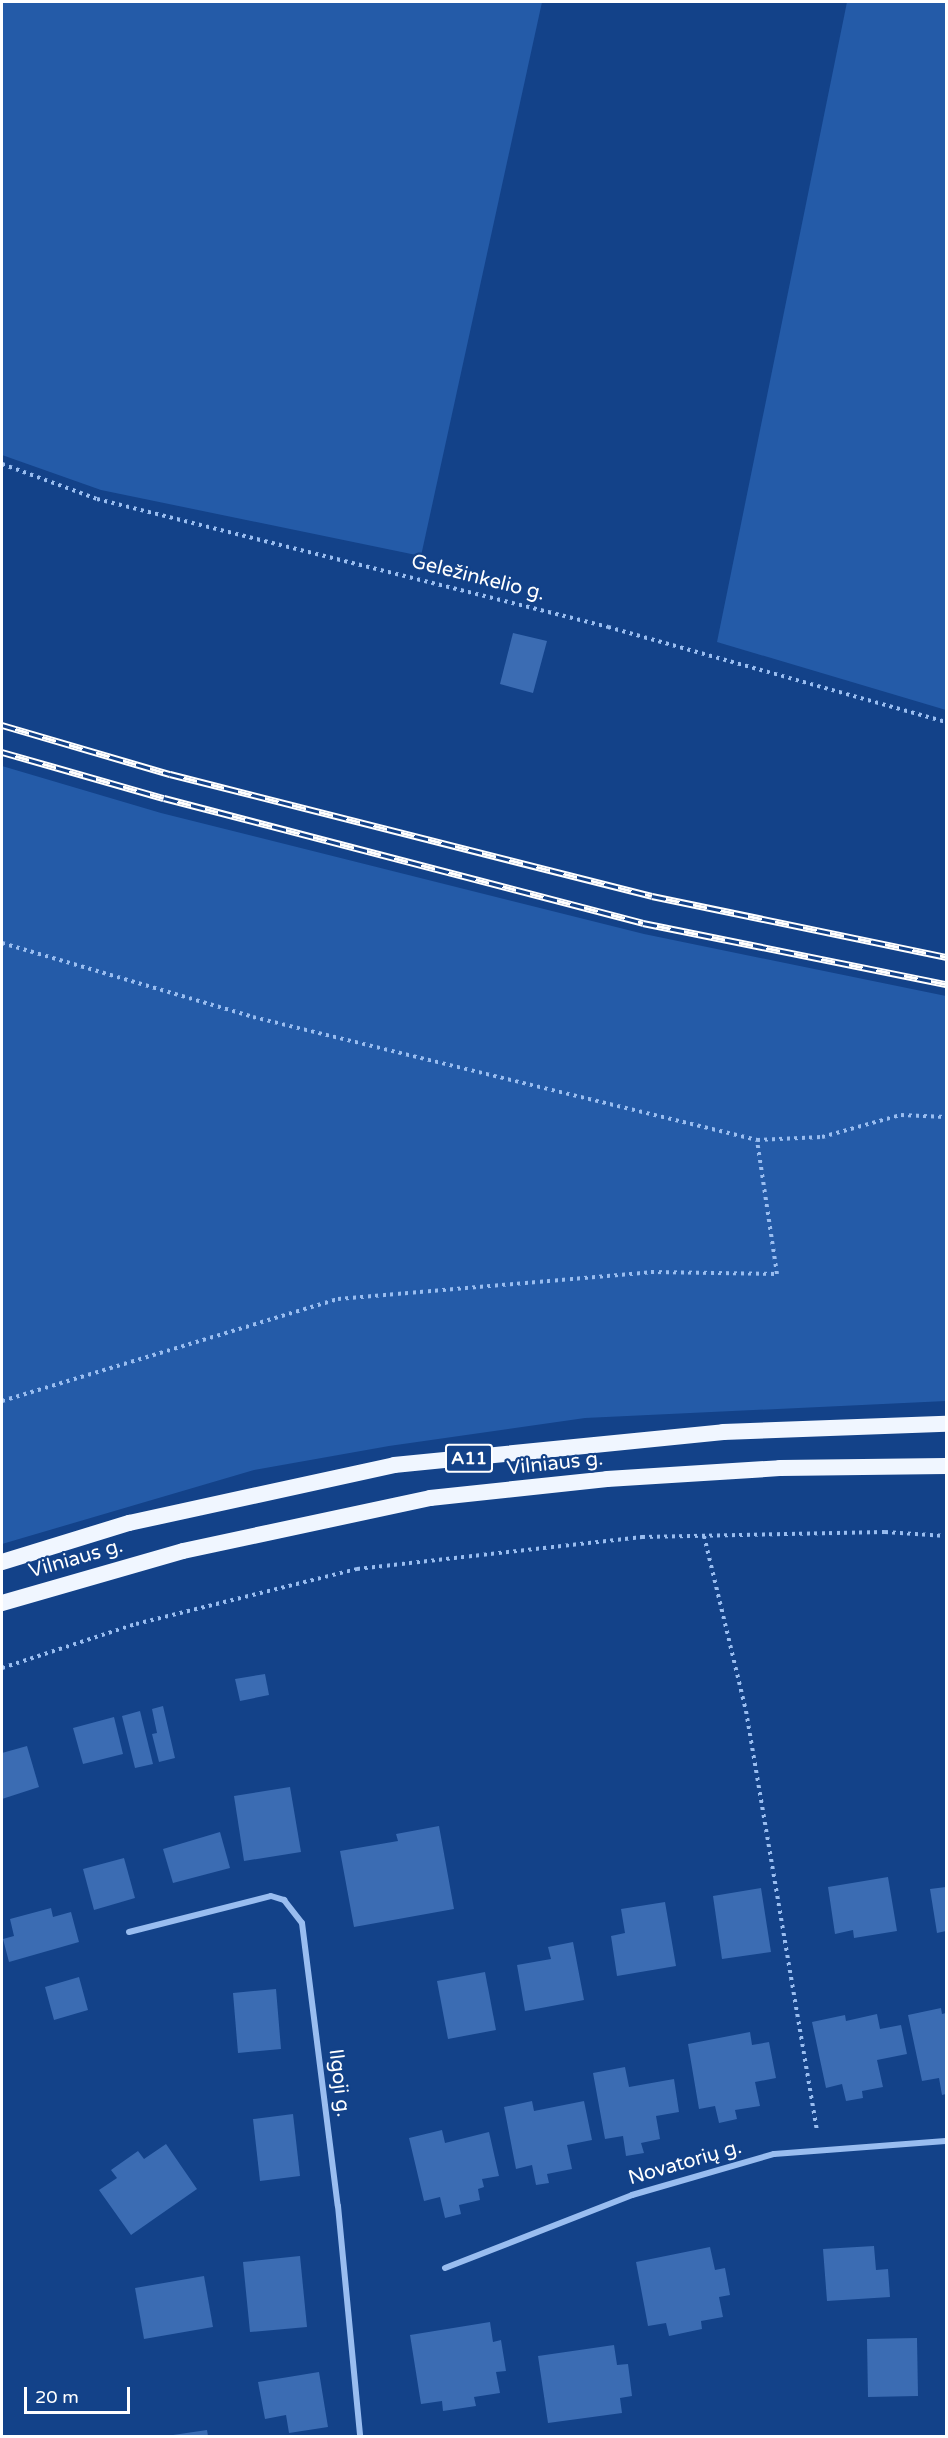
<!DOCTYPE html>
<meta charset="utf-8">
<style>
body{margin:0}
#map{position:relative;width:948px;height:2438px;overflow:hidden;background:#134289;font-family:"Varela Round",sans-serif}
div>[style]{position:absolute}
.green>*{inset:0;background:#245ba8}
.building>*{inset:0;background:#3b6cb3}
.path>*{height:4px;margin-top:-2px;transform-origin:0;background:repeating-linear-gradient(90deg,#99bdf0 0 3px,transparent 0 7.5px)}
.minor>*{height:6px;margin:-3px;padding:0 3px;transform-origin:3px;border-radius:3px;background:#99bdf0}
.trunk>*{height:16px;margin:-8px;padding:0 8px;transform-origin:8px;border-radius:8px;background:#f0f6ff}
.rail>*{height:7px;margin-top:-3.5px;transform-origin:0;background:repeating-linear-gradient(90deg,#134289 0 14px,#fff 0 28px);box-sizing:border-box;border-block:2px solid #fff}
span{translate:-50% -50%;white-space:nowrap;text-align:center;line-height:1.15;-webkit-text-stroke:4.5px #134289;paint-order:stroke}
.shield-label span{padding:2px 4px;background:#134289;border:2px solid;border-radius:4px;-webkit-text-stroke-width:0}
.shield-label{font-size:18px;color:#fff;font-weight:700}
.street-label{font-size:20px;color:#fff}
.frame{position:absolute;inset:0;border:3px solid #fff;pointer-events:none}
.scale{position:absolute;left:24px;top:2387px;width:106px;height:27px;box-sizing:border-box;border:3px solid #fff;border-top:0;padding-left:8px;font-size:18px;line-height:21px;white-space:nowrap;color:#fff;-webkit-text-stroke:4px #134289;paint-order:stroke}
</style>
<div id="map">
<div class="green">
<div style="clip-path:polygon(2px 2px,542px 2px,421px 556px,101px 490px,2px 455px)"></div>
<div style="clip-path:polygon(847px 2px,946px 2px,946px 710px,717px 642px)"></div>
<div style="clip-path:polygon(2px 766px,161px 813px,644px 934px,946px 996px,946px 1401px,585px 1418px,389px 1446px,254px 1470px,2px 1544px)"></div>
</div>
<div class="building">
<div style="clip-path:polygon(513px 633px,547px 641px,533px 693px,500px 684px)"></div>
<div style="clip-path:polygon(265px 1674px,269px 1695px,240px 1701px,235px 1679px)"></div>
<div style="clip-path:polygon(163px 1706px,175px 1758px,159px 1762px,152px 1734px,157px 1733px,152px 1709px)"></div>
<div style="clip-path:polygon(140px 1711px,153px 1764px,135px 1768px,122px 1716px)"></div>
<div style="clip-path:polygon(114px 1717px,123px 1754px,83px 1764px,73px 1728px)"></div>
<div style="clip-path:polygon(27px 1746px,39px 1787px,2px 1799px,2px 1753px)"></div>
<div style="clip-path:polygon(290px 1787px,301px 1852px,244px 1861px,234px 1796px)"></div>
<div style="clip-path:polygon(439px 1826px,454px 1909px,354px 1927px,340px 1851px,398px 1841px,396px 1834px)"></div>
<div style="clip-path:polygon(220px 1832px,230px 1868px,173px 1883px,163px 1849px)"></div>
<div style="clip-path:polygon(124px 1858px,135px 1898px,94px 1910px,83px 1869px)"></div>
<div style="clip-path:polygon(888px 1877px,897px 1931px,854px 1938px,853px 1930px,835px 1934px,828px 1887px)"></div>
<div style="clip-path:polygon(946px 1887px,946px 1931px,937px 1933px,930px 1889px)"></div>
<div style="clip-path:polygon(761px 1888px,771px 1952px,722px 1959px,713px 1896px)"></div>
<div style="clip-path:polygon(665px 1902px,676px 1966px,617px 1976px,611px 1936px,625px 1933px,621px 1909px)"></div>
<div style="clip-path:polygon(51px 1908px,53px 1917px,71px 1912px,79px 1942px,9px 1962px,3px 1939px,14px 1936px,10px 1919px)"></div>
<div style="clip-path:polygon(573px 1942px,584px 2000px,525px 2011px,517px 1965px,551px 1959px,548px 1947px)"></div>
<div style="clip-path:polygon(485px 1972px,496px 2030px,448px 2039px,437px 1981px)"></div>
<div style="clip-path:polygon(79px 1977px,88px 2010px,54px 2020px,45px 1987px)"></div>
<div style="clip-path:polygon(276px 1989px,281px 2049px,238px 2053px,233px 1993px)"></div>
<div style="clip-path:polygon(941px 2008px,942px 2014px,946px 2013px,946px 2094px,942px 2095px,939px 2078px,922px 2081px,908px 2015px)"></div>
<div style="clip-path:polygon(877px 2014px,880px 2029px,901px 2025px,907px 2054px,877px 2060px,883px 2087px,862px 2091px,863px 2098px,846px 2101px,842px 2084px,826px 2088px,812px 2022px,845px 2015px,846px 2021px)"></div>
<div style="clip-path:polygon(750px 2032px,752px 2045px,769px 2042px,776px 2078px,755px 2082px,760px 2106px,735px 2110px,737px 2119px,719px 2123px,715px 2106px,699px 2109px,688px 2044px)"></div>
<div style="clip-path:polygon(625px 2067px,629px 2087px,674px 2079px,679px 2112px,656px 2116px,660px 2139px,641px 2143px,644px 2153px,626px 2156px,623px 2136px,605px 2139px,593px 2073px)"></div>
<div style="clip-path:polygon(532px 2101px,534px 2111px,584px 2101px,592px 2140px,567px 2145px,572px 2169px,547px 2174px,549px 2183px,536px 2185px,532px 2165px,516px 2169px,504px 2107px)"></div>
<div style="clip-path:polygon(293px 2114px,300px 2176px,260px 2181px,253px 2119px)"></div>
<div style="clip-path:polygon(442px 2130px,445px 2143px,489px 2132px,499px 2176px,482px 2179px,484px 2187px,478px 2189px,480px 2200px,459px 2205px,461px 2214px,445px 2218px,440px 2197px,424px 2201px,409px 2138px)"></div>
<div style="clip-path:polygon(166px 2144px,197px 2189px,131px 2235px,99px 2190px,117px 2178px,111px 2170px,138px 2151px,144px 2159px)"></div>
<div style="clip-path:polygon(874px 2246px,876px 2270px,888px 2269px,890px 2297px,827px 2301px,823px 2249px)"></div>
<div style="clip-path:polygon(710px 2247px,715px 2270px,725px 2268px,730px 2295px,719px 2297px,723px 2317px,701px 2321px,702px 2329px,669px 2336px,666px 2323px,648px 2326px,636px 2262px)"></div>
<div style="clip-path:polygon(300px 2256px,307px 2327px,250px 2332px,243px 2262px)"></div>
<div style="clip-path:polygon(204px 2276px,213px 2327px,144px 2339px,135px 2288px)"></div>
<div style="clip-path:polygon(490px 2322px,493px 2342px,501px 2340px,506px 2371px,496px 2372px,500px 2393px,474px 2397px,476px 2406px,443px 2411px,442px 2401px,421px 2404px,410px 2335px)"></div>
<div style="clip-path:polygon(917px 2338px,918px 2396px,868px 2397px,867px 2339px)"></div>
<div style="clip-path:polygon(614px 2345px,617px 2365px,628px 2364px,632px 2396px,620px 2398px,622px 2413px,548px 2423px,538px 2356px)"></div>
<div style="clip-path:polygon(319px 2372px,328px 2427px,289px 2433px,286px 2415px,265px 2419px,258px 2382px)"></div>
<div style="clip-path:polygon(207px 2430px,208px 2436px,173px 2436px,173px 2435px)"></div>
</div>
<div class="path">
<div style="left:2px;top:464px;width:101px;rotate:20.2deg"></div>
<div style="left:97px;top:499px;width:527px;rotate:14.06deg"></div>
<div style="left:608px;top:627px;width:351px;rotate:15.7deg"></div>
<div style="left:2px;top:943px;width:262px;rotate:16.4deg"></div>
<div style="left:253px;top:1017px;width:519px;rotate:13.71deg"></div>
<div style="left:757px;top:1140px;width:65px;rotate:-2.6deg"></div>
<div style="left:822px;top:1137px;width:82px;rotate:-15.6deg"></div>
<div style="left:901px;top:1115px;width:45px;rotate:2.5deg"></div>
<div style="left:2px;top:1401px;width:351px;rotate:-16.9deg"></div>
<div style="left:338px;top:1299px;width:314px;rotate:-4.9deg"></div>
<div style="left:651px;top:1272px;width:126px;rotate:0.9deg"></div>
<div style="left:777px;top:1274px;width:135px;rotate:-98.5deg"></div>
<div style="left:704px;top:1536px;width:180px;rotate:76.5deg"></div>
<div style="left:746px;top:1711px;width:424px;rotate:80.4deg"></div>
<div style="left:2px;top:1668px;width:141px;rotate:-18.2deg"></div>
<div style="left:136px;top:1624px;width:228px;rotate:-14deg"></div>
<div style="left:357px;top:1569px;width:287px;rotate:-6.4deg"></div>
<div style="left:642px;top:1537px;width:243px;rotate:-1.2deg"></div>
<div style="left:885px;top:1532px;width:61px;rotate:3.8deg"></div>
</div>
<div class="minor">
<div style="left:129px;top:1932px;width:146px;rotate:-14.2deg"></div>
<div style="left:271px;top:1896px;width:14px;rotate:17deg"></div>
<div style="left:284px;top:1900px;width:29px;rotate:52deg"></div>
<div style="left:302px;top:1923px;width:285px;rotate:82.8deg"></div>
<div style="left:338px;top:2206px;width:231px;rotate:84.5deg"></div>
<div style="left:445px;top:2268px;width:201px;rotate:-21.3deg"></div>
<div style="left:632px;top:2195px;width:148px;rotate:-16.1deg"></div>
<div style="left:774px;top:2154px;width:172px;rotate:-4.3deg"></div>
</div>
<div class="trunk">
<div style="left:2px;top:1562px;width:133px;rotate:-17.1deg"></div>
<div style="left:129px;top:1523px;width:271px;rotate:-12.3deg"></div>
<div style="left:394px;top:1465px;width:331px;rotate:-5.7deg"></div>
<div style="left:723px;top:1432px;width:223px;rotate:-2.1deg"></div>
<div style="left:2px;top:1603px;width:188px;rotate:-16deg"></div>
<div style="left:183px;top:1551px;width:253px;rotate:-12.1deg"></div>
<div style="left:430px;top:1498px;width:178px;rotate:-6.1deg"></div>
<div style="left:607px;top:1479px;width:173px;rotate:-3.6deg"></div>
<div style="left:780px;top:1468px;width:166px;rotate:-0.7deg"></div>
</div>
<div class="rail">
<div style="left:2px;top:725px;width:175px;rotate:16.3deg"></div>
<div style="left:170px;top:774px;width:497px;rotate:14.2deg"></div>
<div style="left:652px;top:896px;width:300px;rotate:11.7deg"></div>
<div style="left:2px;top:752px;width:168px;rotate:15.9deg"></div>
<div style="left:164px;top:798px;width:495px;rotate:14.6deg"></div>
<div style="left:643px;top:923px;width:309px;rotate:11.4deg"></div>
</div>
<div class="shield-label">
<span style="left:469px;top:1458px">A11</span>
</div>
<div class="street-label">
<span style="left:478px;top:578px;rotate:14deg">Geležinkelio g.</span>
<span style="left:555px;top:1464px;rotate:-6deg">Vilniaus g.</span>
<span style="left:76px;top:1559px;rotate:-16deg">Vilniaus g.</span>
<span style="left:339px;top:2083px;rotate:83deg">Ilgoji g.</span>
<span style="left:685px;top:2163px;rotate:-16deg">Novatorių g.</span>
</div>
<div class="frame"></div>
<div class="scale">20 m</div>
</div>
